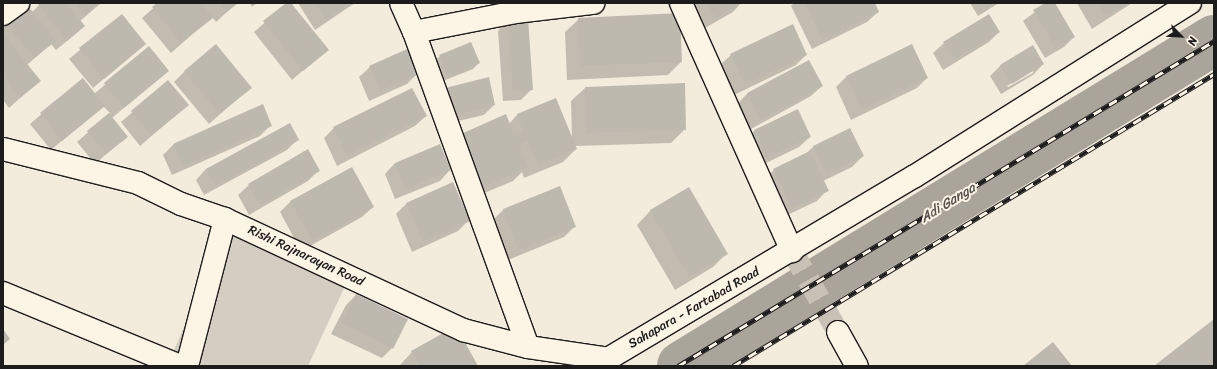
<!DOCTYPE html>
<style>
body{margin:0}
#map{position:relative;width:1217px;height:369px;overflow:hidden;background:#f3ecdd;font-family:Sriracha,sans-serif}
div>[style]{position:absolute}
.green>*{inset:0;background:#d3cec1}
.shadow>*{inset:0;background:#0003}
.river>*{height:50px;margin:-25px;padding:0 25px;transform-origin:25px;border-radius:25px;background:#aaa59b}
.building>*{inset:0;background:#beb9ae}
.minor-tunnel>*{height:22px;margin-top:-11px;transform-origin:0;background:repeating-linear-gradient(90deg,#c8c2b6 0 22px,transparent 0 33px)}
.roads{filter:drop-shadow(1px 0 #1c1c1c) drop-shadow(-1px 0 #1c1c1c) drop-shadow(0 1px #1c1c1c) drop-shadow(0 -1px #1c1c1c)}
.minor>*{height:22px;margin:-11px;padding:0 11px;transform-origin:11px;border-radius:11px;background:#fcf5e5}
.rail>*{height:4.5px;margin-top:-2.25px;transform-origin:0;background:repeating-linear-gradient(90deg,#fcf5e5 0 9px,#1c1c1c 0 18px);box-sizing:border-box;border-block:1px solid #1c1c1c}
span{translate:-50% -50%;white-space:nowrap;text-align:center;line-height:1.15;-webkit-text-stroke:4px #fcf5e5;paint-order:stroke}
.street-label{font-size:13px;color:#1c1c1c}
.water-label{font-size:14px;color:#55534f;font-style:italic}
.frame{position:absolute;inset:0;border:4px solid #1c1c1c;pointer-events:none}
.north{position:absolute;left:1161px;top:16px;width:40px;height:40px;-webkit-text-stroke:3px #fcf5e5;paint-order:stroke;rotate:114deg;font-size:11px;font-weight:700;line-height:16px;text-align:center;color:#1c1c1c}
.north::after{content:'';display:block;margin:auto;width:14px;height:18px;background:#1c1c1c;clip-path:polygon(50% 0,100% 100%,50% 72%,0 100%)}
</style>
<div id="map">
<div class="green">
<div style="clip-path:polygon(226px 229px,346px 284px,308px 366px,196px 366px,172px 355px)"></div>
</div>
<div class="shadow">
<div style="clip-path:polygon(41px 3px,101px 3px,80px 21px,84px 26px,73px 36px,56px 50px,51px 44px,27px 65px,39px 81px,9px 108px,3px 100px,3px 28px,32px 12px)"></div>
<div style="clip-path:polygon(159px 3px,237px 3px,216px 22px,212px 17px,171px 53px,142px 18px)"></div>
<div style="clip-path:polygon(250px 3px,257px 3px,252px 7px)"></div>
<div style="clip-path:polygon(287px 3px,290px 3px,328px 49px,292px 80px,254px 32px)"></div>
<div style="clip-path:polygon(298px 3px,355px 3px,315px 30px)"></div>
<div style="clip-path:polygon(690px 3px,741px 3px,733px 12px,705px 28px)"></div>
<div style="clip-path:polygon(794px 3px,874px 3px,878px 12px,867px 22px,812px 49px,791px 6px)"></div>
<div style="clip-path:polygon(970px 3px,999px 3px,978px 16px)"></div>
<div style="clip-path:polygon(1047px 3px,1054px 3px,1074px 37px,1064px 47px,1045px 58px,1023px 21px)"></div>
<div style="clip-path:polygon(1077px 3px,1132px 3px,1092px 29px)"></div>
<div style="clip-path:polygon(122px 15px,145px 44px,93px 88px,69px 59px)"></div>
<div style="clip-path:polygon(579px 19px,681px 62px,668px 75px,567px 80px,565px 32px)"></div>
<div style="clip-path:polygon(508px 20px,532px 89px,521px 100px,503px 101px,498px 31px)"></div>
<div style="clip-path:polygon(999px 32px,989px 42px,943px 70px,933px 53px,944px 43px)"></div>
<div style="clip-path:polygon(911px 45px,927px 78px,917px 88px,851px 120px,836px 87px,846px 77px)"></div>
<div style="clip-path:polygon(149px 47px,168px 70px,112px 118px,127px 136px,95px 164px,77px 142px,110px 113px,103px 106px,51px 150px,30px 124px,82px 79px,94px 94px)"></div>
<div style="clip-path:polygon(731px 55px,806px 55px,796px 65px,734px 95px,720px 65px)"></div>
<div style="clip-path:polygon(440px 56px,479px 63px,473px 69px,443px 81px,435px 61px)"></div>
<div style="clip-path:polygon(808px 61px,822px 86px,811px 96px,751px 129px,737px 104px,747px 94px)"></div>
<div style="clip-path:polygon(evenodd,1043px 64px,1033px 75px,1001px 94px,990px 76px,1001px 65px,1043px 64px,1033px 70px,1033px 73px,1008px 87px,1007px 86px,1033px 70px)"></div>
<div style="clip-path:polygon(370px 67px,417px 74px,407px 84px,369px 101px,359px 77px)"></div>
<div style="clip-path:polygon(185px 71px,250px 88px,209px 124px,174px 82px)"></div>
<div style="clip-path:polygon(168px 82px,187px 105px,140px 146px,121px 122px)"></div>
<div style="clip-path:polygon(684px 84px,685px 129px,671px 143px,575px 146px,576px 149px,563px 162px,524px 178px,522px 172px,513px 181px,470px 199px,448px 148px,509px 124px,517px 115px,555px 99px,572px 140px,571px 101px,585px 88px)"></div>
<div style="clip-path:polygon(435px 99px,494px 105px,484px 115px,441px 125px)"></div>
<div style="clip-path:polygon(797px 110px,810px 137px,799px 147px,756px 168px,744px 141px,754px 131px)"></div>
<div style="clip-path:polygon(426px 116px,415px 126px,337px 166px,324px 138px,334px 128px)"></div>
<div style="clip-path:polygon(271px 125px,260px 136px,172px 175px,163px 155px,173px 145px)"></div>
<div style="clip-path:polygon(297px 140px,287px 150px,204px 195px,196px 180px,206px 169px)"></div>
<div style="clip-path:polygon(814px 146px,863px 156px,852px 167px,823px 181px,827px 190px,817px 201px,781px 218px,763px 180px,774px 170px,806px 154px)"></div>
<div style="clip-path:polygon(308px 151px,319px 170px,308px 181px,249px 215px,238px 195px,249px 185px)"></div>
<div style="clip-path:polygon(395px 163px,450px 170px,440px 181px,395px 199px,385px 174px)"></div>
<div style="clip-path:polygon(351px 168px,373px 207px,362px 217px,301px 251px,280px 212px,290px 202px)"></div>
<div style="clip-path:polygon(452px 183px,469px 220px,458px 231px,412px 252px,396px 214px,406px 204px)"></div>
<div style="clip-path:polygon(559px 188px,574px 227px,564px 237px,508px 260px,493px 220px,503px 210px)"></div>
<div style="clip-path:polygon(688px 189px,726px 254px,713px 267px,675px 290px,637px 225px,650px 211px)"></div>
<div style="clip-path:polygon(356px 295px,392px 348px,382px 358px,331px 334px,346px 305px)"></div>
<div style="clip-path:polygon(412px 352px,477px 366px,399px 366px)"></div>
</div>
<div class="river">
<div style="left:682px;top:366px;width:624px;rotate:-31.5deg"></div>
</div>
<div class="building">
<div style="clip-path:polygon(39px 3px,66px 3px,85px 26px,67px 41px,38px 4px)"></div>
<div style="clip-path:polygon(75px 3px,100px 3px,85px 15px)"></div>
<div style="clip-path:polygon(157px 3px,201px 3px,213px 18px,181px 43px,152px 7px)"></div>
<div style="clip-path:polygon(219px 3px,238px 3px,227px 12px)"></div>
<div style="clip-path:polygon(286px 3px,291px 3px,329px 50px,303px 71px,263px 21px)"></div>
<div style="clip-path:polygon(314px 3px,351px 3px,326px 20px)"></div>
<div style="clip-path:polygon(706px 3px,741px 3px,716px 18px)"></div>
<div style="clip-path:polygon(805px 3px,875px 3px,879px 12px,822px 40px)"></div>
<div style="clip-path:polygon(1045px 3px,1055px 3px,1075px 37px,1056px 49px,1033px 10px)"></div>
<div style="clip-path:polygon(1098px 3px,1128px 3px,1106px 16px)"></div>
<div style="clip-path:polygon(28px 6px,56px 41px,34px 58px,6px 24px)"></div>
<div style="clip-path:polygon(680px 13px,682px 62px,580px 66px,578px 18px)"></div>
<div style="clip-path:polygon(122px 14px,146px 44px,104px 79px,79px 48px)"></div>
<div style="clip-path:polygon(989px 14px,1000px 32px,954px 60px,943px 42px)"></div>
<div style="clip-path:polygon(528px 18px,533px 90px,513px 91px,507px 19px)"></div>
<div style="clip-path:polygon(793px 24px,807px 55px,745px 85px,730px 54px)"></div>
<div style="clip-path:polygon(3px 34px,41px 81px,20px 98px,3px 77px)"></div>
<div style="clip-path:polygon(471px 42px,480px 63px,448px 77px,439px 55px)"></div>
<div style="clip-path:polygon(216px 44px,252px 88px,219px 114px,184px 71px)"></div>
<div style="clip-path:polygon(912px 44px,928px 78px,861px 110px,846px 76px)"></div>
<div style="clip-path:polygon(1033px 45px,1044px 64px,1012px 84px,1000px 65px)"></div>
<div style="clip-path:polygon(149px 46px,169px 71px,124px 108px,104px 83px)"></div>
<div style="clip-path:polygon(407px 49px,419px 74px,380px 91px,369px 66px)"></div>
<div style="clip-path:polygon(809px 60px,823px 86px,761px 120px,747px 93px)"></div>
<div style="clip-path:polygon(489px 77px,495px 105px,452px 116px,445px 88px)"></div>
<div style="clip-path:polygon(83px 78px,105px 106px,62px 141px,40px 113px)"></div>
<div style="clip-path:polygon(168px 80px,189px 105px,151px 136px,131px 111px)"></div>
<div style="clip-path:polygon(685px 83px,686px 130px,586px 133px,585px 87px)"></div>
<div style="clip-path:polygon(412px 88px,427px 116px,347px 156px,333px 127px)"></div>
<div style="clip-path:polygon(556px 98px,577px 149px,538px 165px,528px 141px,519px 145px,528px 167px,483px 187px,461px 134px,506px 114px,514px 134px,523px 131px,517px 114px)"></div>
<div style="clip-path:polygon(263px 104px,272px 126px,183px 166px,173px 144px)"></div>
<div style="clip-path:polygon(798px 109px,811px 137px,767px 158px,754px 130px)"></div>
<div style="clip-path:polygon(109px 113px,128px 137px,106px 154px,87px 131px)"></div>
<div style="clip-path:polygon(290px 123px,299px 140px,215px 186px,206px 169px)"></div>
<div style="clip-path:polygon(850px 128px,864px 156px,826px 174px,813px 146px)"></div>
<div style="clip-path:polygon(440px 144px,451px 170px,405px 189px,395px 163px)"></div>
<div style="clip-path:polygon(308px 149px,320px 171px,260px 205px,248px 184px)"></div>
<div style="clip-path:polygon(810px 151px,829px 191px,792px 208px,773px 169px)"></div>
<div style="clip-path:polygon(352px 167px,374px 207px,312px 241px,290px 201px)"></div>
<div style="clip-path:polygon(453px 182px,470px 221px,423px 242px,406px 203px)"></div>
<div style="clip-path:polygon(560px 186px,576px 227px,518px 250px,503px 209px)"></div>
<div style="clip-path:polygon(689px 187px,728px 254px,689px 277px,650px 210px)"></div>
<div style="clip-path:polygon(356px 294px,408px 319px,393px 349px,341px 323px)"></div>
<div style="clip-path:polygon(1214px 319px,1214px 366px,1154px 366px)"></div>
<div style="clip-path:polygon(456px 326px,478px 366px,420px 366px,411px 351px)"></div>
<div style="clip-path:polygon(3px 329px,10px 339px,3px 345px)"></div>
<div style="clip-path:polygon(1053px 342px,1072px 366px,1023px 366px)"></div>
</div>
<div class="minor-tunnel">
<div style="left:792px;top:251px;width:93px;rotate:60.4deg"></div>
</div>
<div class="roads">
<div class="minor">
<div style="left:401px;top:3px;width:32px;rotate:66deg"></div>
<div style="left:414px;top:32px;width:335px;rotate:70.1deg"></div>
<div style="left:681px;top:3px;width:272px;rotate:65.9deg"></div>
<div style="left:3px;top:14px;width:19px;rotate:-36deg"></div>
<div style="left:414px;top:32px;width:104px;rotate:-11.1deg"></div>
<div style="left:516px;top:12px;width:78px;rotate:-6.7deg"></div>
<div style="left:3px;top:149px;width:139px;rotate:14.1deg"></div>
<div style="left:138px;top:183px;width:48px;rotate:26deg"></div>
<div style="left:181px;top:204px;width:46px;rotate:18.8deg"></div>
<div style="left:225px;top:219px;width:263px;rotate:25deg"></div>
<div style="left:463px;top:330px;width:67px;rotate:14.7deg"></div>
<div style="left:528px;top:347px;width:82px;rotate:8.4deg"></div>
<div style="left:3px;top:293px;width:191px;rotate:22.4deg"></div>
<div style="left:838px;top:332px;width:39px;rotate:61deg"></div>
<div style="left:187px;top:366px;width:152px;rotate:-75.5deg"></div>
<div style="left:596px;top:366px;width:371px;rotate:-30.8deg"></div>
<div style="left:915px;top:176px;width:325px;rotate:-32.2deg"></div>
</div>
</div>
<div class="rail">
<div style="left:678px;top:366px;width:627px;rotate:-31.23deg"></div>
<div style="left:733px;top:366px;width:563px;rotate:-31.26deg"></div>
</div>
<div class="street-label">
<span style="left:306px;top:256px;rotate:25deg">Rishi Rajnarayan Road</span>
<span style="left:694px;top:308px;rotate:-30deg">Sahapara - Fartabad Road</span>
</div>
<div class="water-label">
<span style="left:948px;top:203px;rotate:-32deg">Adi Ganga</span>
</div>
<div class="frame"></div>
<div class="north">N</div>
</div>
